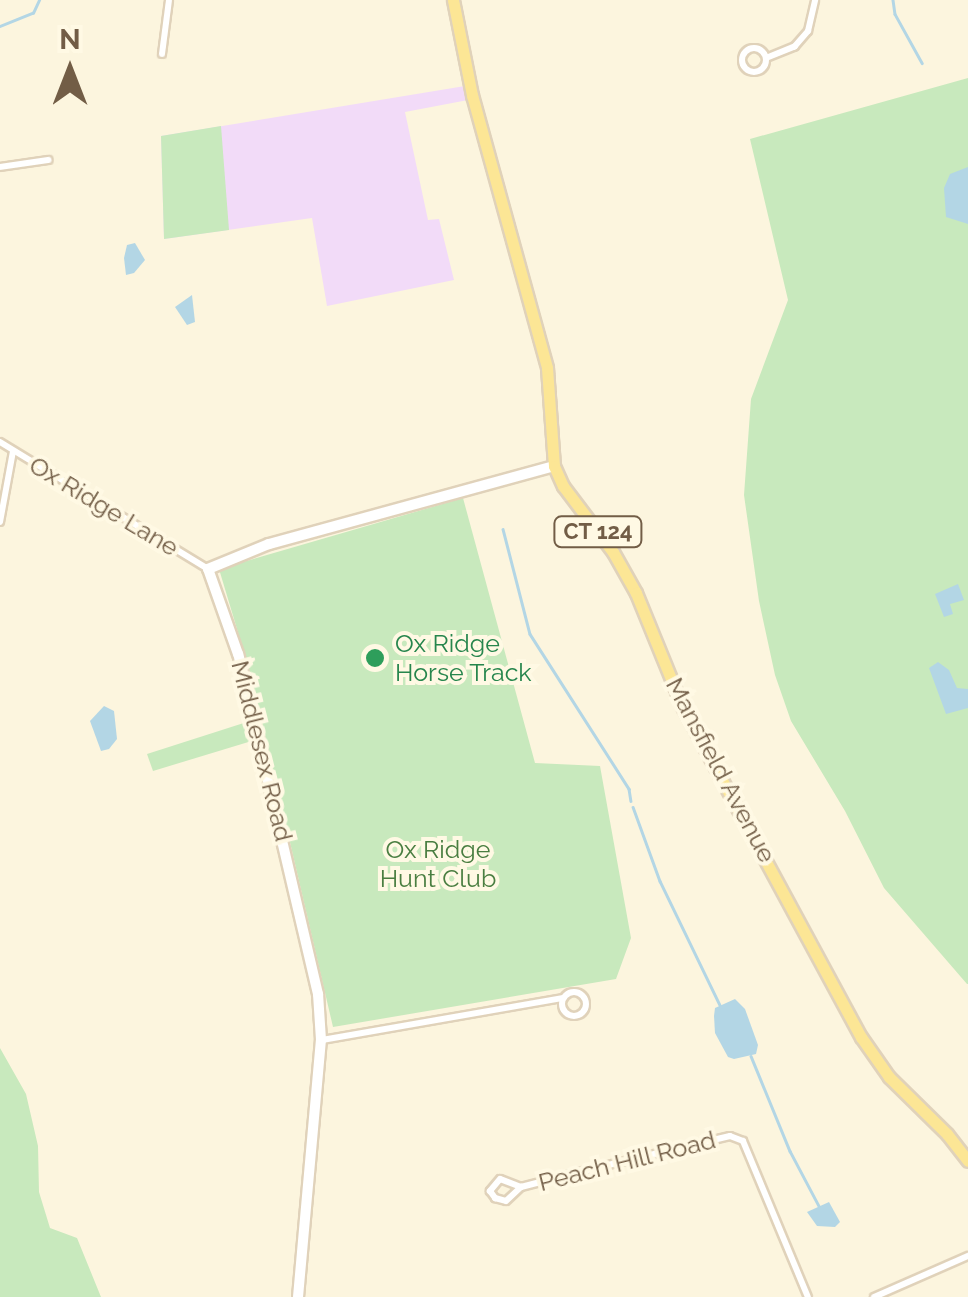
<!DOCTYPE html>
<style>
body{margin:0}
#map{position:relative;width:968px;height:1297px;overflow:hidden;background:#fcf5de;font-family:Raleway,sans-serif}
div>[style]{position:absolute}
.education>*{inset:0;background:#f2dbf8}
.green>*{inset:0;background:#c8e9bd}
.water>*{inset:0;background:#b3d6e5}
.stream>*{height:2.5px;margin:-1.25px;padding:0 1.25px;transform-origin:1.25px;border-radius:1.25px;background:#b3d6e5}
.roads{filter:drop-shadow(2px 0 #e0d2ba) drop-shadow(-2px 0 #e0d2ba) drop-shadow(0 2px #e0d2ba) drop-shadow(0 -2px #e0d2ba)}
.street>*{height:6px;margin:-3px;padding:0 3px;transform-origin:3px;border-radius:3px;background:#fff}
.street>.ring{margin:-3px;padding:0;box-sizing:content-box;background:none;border:6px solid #fff;border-radius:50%}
.secondary>*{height:10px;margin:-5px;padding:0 5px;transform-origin:5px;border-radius:5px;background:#fff}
.primary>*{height:11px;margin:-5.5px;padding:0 5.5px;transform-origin:5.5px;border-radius:5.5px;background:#fce695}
.dots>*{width:28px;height:28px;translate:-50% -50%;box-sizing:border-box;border:5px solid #fff9e4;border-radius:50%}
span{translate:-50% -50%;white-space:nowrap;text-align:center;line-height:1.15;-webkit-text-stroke:8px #fff9e4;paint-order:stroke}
.shield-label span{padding:2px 8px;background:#fff9e4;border:2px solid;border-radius:8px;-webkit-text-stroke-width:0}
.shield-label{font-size:22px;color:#725d46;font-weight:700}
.street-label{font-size:25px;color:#725d46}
.leisure-label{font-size:25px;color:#27864d}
.left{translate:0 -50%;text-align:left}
.park-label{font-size:25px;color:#4a7e41}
.north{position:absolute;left:20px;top:20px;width:100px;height:100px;-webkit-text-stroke:8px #fff9e4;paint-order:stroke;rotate:0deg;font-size:28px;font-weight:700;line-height:40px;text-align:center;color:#725d46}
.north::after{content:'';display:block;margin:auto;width:35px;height:45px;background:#725d46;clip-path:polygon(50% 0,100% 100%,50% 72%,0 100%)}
</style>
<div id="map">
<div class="education">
<div style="clip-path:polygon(465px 86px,468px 100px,405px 112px,428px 220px,439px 219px,454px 280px,327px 306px,312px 218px,164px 239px,161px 136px)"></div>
</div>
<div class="green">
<div style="clip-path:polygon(968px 78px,968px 984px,967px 984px,884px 888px,845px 811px,791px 721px,775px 675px,759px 601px,744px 495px,751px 399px,788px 300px,750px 139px)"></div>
<div style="clip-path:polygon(221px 126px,229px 230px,164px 239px,161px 136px)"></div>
<div style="clip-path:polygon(463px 498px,535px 763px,600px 766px,631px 938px,616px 979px,333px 1027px,252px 679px,219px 569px)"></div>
<div style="clip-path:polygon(250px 721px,255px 740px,153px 771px,147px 754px)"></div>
<div style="clip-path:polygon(0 1048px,26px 1094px,38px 1146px,39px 1192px,50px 1228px,77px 1238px,101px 1297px,0 1297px)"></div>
</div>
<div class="water">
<div style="clip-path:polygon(968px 167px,968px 224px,946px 217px,944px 188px,950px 174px)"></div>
<div style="clip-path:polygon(135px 243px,145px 260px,134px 273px,126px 275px,124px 258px,127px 245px)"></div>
<div style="clip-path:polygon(192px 295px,195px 322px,187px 325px,175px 307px)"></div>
<div style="clip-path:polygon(958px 584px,964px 600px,950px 604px,953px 614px,944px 617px,935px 594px)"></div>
<div style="clip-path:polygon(938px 662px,949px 670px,957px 688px,968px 689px,968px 708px,946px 714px,929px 668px)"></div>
<div style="clip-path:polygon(104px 706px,114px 711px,117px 739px,109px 749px,101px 751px,90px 721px)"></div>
<div style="clip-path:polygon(735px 999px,745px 1009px,758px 1045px,756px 1054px,734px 1059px,728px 1057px,715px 1033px,714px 1016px,715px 1008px)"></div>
<div style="clip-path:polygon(829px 1202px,840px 1222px,835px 1227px,817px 1226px,807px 1212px)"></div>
</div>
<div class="stream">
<div style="left:893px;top:0;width:14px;rotate:82deg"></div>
<div style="left:895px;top:14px;width:56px;rotate:61.1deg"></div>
<div style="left:0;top:26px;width:35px;rotate:-22deg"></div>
<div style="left:33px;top:13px;width:14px;rotate:-65deg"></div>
<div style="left:503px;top:529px;width:108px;rotate:75.6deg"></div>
<div style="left:530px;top:634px;width:184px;rotate:57.4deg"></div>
<div style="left:629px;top:789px;width:12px;rotate:81deg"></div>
<div style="left:633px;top:807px;width:79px;rotate:70deg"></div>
<div style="left:660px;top:881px;width:140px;rotate:64.2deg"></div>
<div style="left:751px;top:1056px;width:103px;rotate:67.7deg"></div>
<div style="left:790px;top:1151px;width:62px;rotate:62.2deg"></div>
</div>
<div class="roads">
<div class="street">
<div class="ring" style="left:742px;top:48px;width:18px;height:18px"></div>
<div style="left:162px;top:54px;width:54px;rotate:-82.6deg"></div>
<div style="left:766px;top:58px;width:31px;rotate:-22deg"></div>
<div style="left:795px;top:46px;width:20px;rotate:-49deg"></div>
<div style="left:808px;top:31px;width:32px;rotate:-77deg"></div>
<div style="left:0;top:167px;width:49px;rotate:-8.3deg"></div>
<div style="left:0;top:442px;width:244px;rotate:31.4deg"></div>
<div style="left:0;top:522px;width:72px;rotate:-79.6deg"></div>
<div class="ring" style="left:562px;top:992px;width:18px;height:18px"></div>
<div style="left:322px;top:1040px;width:245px;rotate:-9.9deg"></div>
<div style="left:521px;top:1187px;width:22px;rotate:-159deg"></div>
<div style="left:500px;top:1179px;width:16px;rotate:130deg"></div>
<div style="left:490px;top:1191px;width:9px;rotate:54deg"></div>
<div style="left:495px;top:1198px;width:11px;rotate:15deg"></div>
<div style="left:506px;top:1201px;width:21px;rotate:-43deg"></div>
<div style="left:521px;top:1187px;width:64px;rotate:-14.5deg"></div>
<div style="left:583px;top:1171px;width:151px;rotate:-13.4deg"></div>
<div style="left:730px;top:1136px;width:14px;rotate:21deg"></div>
<div style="left:743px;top:1141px;width:169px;rotate:67.4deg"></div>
<div style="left:874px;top:1297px;width:103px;rotate:-23.6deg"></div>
</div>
<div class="secondary">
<div style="left:298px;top:1297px;width:258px;rotate:-84.9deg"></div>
<div style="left:321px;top:1040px;width:46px;rotate:-93.7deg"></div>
<div style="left:318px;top:994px;width:349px;rotate:-103.2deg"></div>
<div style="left:238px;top:654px;width:90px;rotate:-109.4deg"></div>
<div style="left:208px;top:569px;width:66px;rotate:-22.3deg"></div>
<div style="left:269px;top:544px;width:295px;rotate:-15.3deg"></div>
</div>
<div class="primary">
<div style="left:453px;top:0;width:97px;rotate:78.7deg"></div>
<div style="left:472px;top:95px;width:283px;rotate:74.6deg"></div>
<div style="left:547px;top:368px;width:98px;rotate:85.9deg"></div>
<div style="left:554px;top:466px;width:22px;rotate:66deg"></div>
<div style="left:563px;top:486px;width:83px;rotate:52.9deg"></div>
<div style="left:613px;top:552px;width:47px;rotate:60.7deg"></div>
<div style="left:636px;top:593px;width:124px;rotate:67.8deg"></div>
<div style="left:683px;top:708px;width:374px;rotate:61.6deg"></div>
<div style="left:861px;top:1037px;width:49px;rotate:55deg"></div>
<div style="left:889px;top:1077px;width:81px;rotate:44.5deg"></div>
<div style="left:947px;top:1134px;width:34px;rotate:52deg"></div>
</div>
</div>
<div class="dots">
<div style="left:375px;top:658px;background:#2e9e5b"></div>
</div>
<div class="shield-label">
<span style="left:598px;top:532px">CT 124</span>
</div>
<div class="street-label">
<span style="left:104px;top:506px;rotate:31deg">Ox Ridge Lane</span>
<span style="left:262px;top:751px;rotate:76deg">Middlesex Road</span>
<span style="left:721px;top:770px;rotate:62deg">Mansfield Avenue</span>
<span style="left:627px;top:1161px;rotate:-14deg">Peach Hill Road</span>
</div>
<div class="leisure-label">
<span class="left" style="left:395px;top:658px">Ox Ridge<br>Horse Track</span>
</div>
<div class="park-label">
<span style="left:438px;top:864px">Ox Ridge<br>Hunt Club</span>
</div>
<div class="north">N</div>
</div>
